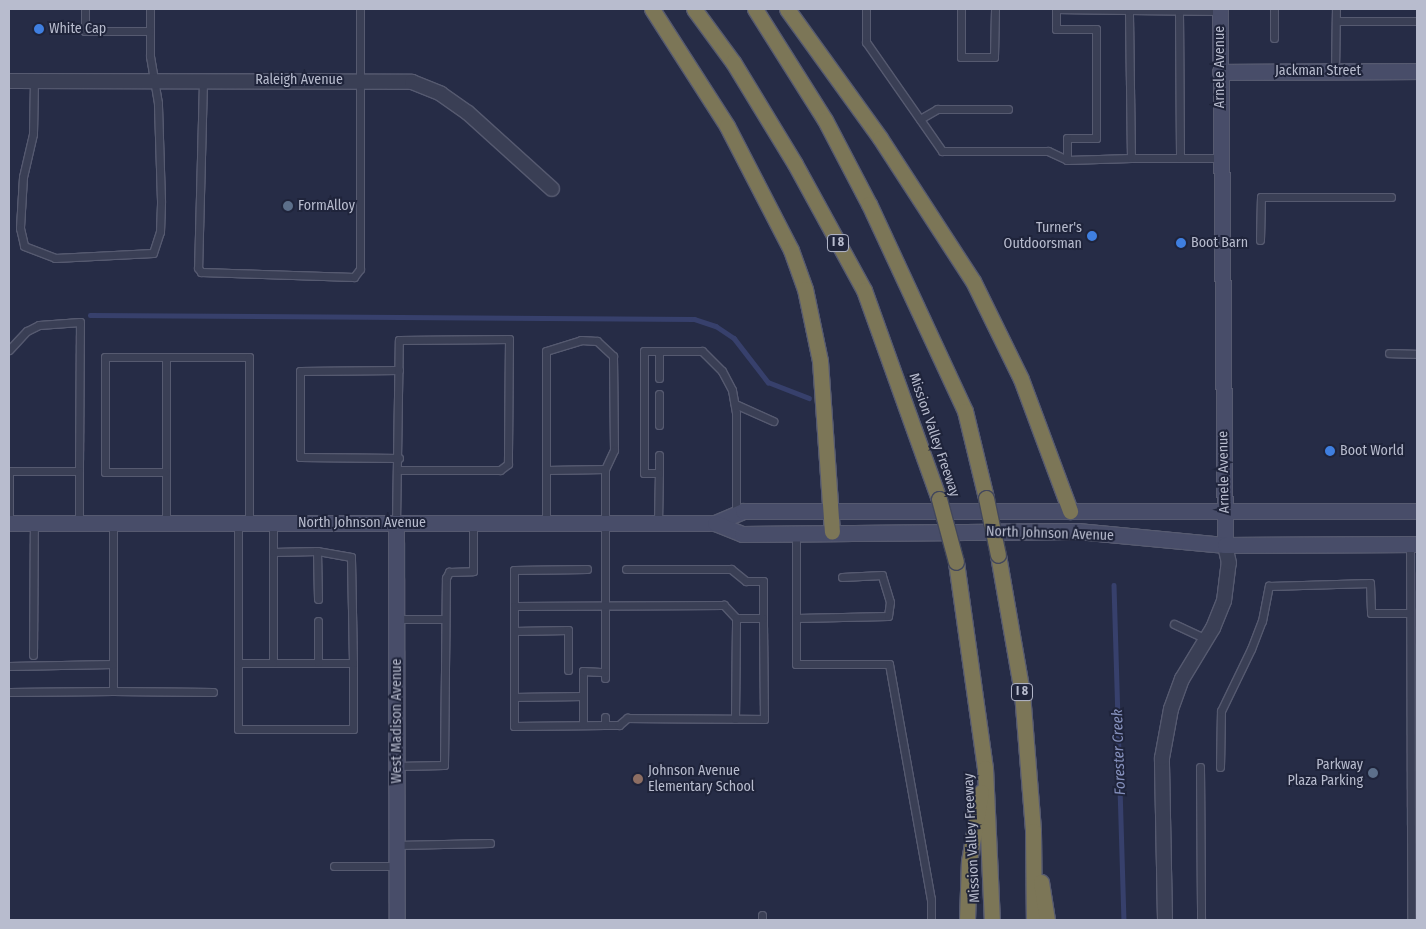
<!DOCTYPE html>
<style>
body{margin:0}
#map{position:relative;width:1426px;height:929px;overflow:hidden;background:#262c46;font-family:"Fira Sans Condensed",sans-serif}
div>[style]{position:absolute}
.stream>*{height:4.5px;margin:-2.25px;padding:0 2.25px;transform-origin:2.25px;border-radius:2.25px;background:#37406c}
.roads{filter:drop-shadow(1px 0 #565a70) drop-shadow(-1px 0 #565a70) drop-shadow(0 1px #565a70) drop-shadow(0 -1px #565a70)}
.lane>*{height:7px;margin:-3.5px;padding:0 3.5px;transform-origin:3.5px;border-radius:3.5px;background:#3a3f55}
.street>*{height:14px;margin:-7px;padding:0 7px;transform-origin:7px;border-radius:7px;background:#3a3f55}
.secondary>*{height:15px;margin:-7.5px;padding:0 7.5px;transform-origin:7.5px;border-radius:7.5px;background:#484d69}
.highway>*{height:15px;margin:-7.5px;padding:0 7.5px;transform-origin:7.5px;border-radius:7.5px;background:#7c7657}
.bridges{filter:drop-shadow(1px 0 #42475d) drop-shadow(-1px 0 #42475d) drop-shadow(0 1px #42475d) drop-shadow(0 -1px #42475d)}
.highway-bridge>*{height:15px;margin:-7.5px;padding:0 7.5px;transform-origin:7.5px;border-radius:7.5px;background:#7c7657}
.dots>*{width:14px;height:14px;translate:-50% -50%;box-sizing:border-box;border:2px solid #1f243b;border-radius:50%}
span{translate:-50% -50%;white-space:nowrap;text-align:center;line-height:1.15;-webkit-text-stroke:4px #1f243b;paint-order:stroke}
.shield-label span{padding:1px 4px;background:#1f243b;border:1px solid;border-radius:4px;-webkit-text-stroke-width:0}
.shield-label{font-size:12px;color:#b8bcce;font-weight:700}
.poi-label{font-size:14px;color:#b8bcce}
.left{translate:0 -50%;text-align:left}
.right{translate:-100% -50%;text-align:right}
.street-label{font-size:14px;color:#b8bcce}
.water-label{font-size:15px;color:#8590bc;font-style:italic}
.frame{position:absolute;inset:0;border:10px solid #b8bcce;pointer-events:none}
</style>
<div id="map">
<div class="stream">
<div style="left:90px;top:315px;width:604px;rotate:0.38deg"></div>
<div style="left:694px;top:319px;width:23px;rotate:18deg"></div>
<div style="left:716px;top:326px;width:22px;rotate:34deg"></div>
<div style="left:734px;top:338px;width:56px;rotate:52.3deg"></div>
<div style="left:768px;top:382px;width:44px;rotate:21.3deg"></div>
<div style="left:1114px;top:585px;width:335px;rotate:88.3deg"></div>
</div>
<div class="roads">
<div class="lane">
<div style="left:866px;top:9px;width:33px;rotate:90deg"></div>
<div style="left:866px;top:42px;width:133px;rotate:55.1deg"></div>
<div style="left:942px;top:151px;width:106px"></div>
<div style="left:1048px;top:151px;width:21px;rotate:25deg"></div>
<div style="left:1067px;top:160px;width:64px;rotate:-1.8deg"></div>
<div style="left:961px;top:9px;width:48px;rotate:90deg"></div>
<div style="left:961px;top:57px;width:33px"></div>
<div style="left:994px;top:57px;width:48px;rotate:-88.8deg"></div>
<div style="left:1056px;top:9px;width:20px;rotate:90deg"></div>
<div style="left:1056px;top:29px;width:40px"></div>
<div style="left:1096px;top:29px;width:109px;rotate:90deg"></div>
<div style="left:1096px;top:138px;width:29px;rotate:180deg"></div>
<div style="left:1067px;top:138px;width:22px;rotate:90deg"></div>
<div style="left:1056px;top:9px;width:73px;rotate:0.8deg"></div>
<div style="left:1274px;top:9px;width:29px;rotate:90deg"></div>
<div style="left:1179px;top:12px;width:146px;rotate:89.6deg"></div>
<div style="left:1180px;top:158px;width:49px;rotate:180deg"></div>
<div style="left:1131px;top:158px;width:148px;rotate:-90.8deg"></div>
<div style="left:1129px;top:10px;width:91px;rotate:0.6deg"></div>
<div style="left:1336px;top:21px;width:81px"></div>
<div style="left:150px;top:31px;width:22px;rotate:-90deg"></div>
<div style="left:1335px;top:71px;width:62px;rotate:-89.1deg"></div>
<div style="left:34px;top:81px;width:53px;rotate:91.1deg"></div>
<div style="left:33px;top:134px;width:44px;rotate:103.1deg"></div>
<div style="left:23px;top:177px;width:51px;rotate:93.4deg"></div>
<div style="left:20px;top:228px;width:18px;rotate:77deg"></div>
<div style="left:24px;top:246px;width:33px;rotate:21deg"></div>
<div style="left:55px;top:258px;width:98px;rotate:-2.9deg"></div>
<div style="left:153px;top:253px;width:22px;rotate:-72deg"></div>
<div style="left:160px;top:232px;width:31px;rotate:-88deg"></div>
<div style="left:161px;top:201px;width:98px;rotate:-91.8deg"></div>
<div style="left:158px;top:103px;width:48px;rotate:-99.7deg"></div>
<div style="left:150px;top:56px;width:25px;rotate:-90deg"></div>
<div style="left:150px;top:31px;width:65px;rotate:180deg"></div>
<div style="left:85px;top:31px;width:22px;rotate:-90deg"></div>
<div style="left:203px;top:81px;width:187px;rotate:91.5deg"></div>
<div style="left:198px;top:268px;width:5px;rotate:53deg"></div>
<div style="left:201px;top:272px;width:153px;rotate:1.9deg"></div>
<div style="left:354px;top:277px;width:10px;rotate:-53deg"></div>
<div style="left:360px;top:269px;width:260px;rotate:-90deg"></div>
<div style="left:920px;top:119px;width:20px;rotate:-30deg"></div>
<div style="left:937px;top:109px;width:71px"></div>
<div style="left:1180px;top:158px;width:41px"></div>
<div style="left:1260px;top:240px;width:43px;rotate:-88.7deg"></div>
<div style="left:1261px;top:197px;width:130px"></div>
<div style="left:9px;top:350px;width:26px;rotate:-47deg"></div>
<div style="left:27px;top:331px;width:13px;rotate:-27deg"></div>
<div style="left:39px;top:325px;width:41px;rotate:-4.2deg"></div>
<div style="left:80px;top:322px;width:149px;rotate:90.4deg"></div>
<div style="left:659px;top:351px;width:27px;rotate:90deg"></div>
<div style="left:1389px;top:353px;width:28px;rotate:2deg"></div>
<div style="left:659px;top:394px;width:31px;rotate:90deg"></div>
<div style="left:735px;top:404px;width:42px;rotate:24.1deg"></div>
<div style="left:399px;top:458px;width:99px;rotate:-179.4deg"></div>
<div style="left:300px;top:457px;width:86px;rotate:-90deg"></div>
<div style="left:300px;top:371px;width:99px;rotate:-0.6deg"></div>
<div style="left:547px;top:470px;width:58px;rotate:-1deg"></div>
<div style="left:166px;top:472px;width:115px;rotate:-90deg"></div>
<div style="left:659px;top:473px;width:18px;rotate:-90deg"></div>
<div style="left:9px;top:523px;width:52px;rotate:-90deg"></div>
<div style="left:9px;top:471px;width:70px"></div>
<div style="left:79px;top:471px;width:52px;rotate:90deg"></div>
<div style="left:113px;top:523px;width:168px;rotate:90deg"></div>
<div style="left:113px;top:691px;width:100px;rotate:0.6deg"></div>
<div style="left:166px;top:523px;width:51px;rotate:-90deg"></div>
<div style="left:166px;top:472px;width:61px;rotate:180deg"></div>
<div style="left:105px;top:472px;width:115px;rotate:-90deg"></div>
<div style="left:105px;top:357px;width:144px"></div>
<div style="left:249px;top:357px;width:166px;rotate:90deg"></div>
<div style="left:238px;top:523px;width:206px;rotate:90deg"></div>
<div style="left:238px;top:729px;width:115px"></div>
<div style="left:353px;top:729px;width:66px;rotate:-90deg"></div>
<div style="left:273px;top:523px;width:140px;rotate:90deg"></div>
<div style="left:273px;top:663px;width:80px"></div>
<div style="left:353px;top:663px;width:106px;rotate:-91.1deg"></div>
<div style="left:351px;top:557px;width:35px;rotate:-170deg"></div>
<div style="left:317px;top:551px;width:44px;rotate:178.7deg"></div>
<div style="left:396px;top:523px;width:183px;rotate:-89.1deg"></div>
<div style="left:399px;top:340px;width:110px;rotate:-0.5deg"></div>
<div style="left:509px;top:339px;width:125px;rotate:90.5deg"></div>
<div style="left:508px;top:464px;width:10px;rotate:143deg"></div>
<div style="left:500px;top:470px;width:101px;rotate:180deg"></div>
<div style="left:546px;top:523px;width:172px;rotate:-90deg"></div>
<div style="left:546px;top:351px;width:37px;rotate:-17deg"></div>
<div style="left:581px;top:340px;width:16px;rotate:4deg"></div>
<div style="left:597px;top:341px;width:22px;rotate:43deg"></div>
<div style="left:613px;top:356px;width:94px;rotate:89.4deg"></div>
<div style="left:614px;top:450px;width:21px;rotate:115deg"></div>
<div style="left:605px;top:469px;width:209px;rotate:90deg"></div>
<div style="left:658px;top:523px;width:50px;rotate:-88.9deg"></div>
<div style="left:659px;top:473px;width:15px;rotate:180deg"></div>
<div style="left:644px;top:473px;width:122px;rotate:-90deg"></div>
<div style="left:644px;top:351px;width:58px"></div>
<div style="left:702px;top:351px;width:28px;rotate:45deg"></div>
<div style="left:722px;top:371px;width:21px;rotate:62deg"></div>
<div style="left:732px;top:390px;width:23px;rotate:80deg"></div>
<div style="left:736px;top:413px;width:101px;rotate:90deg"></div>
<div style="left:796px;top:533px;width:131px;rotate:90deg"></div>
<div style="left:796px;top:664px;width:93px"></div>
<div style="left:889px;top:664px;width:239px;rotate:79.9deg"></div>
<div style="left:931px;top:899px;width:21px;rotate:90deg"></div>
<div style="left:1410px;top:544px;width:376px;rotate:89.8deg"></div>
<div style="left:317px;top:551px;width:48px;rotate:88.8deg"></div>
<div style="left:626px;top:569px;width:105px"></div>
<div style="left:731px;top:569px;width:19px;rotate:39deg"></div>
<div style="left:746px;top:581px;width:17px"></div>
<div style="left:763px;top:581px;width:37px;rotate:90deg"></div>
<div style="left:514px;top:606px;width:36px;rotate:-90deg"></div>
<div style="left:514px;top:570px;width:73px;rotate:-0.8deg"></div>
<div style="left:797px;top:618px;width:91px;rotate:-1.3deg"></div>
<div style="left:888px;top:616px;width:14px;rotate:-82deg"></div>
<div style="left:890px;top:602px;width:28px;rotate:-107deg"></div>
<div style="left:882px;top:575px;width:40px;rotate:177.1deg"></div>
<div style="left:397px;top:619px;width:47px"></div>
<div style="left:318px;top:621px;width:42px;rotate:90deg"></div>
<div style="left:1174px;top:624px;width:35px;rotate:25deg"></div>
<div style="left:514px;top:631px;width:54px;rotate:-1.1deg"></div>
<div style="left:568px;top:630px;width:40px;rotate:90deg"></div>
<div style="left:33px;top:655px;width:132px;rotate:-89.6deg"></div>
<div style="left:238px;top:663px;width:35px"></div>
<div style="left:9px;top:666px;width:104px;rotate:-1.1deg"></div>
<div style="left:9px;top:692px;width:104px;rotate:-0.6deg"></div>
<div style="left:514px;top:697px;width:69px;rotate:-0.8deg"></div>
<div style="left:605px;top:717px;width:8px;rotate:90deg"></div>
<div style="left:605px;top:725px;width:14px"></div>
<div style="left:619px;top:725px;width:11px;rotate:-41deg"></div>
<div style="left:627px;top:718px;width:137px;rotate:0.4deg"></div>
<div style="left:764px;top:719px;width:101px;rotate:-90.6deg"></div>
<div style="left:763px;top:618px;width:27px;rotate:180deg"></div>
<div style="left:736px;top:618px;width:18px;rotate:-133deg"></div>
<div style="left:724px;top:605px;width:210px;rotate:179.7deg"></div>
<div style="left:514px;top:606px;width:120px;rotate:90deg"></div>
<div style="left:514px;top:726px;width:91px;rotate:-0.6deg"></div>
<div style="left:735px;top:719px;width:101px;rotate:-89.4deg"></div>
<div style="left:583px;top:725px;width:54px;rotate:-90deg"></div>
<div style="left:583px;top:671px;width:22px;rotate:3deg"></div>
<div style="left:397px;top:766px;width:47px;rotate:-1.2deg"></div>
<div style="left:444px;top:765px;width:187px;rotate:-89.4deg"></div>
<div style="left:446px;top:578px;width:7px;rotate:-63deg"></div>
<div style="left:449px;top:572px;width:24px;rotate:-2deg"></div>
<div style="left:473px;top:571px;width:48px;rotate:-90deg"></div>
<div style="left:1200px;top:767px;width:153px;rotate:89.6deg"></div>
<div style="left:1220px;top:767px;width:56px;rotate:-89deg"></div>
<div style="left:1221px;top:711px;width:69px;rotate:-64.2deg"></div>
<div style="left:1251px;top:649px;width:30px;rotate:-69deg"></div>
<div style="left:1262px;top:621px;width:36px;rotate:-79deg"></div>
<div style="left:1269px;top:586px;width:101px;rotate:-1.7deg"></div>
<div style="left:1370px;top:583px;width:30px;rotate:88deg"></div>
<div style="left:1371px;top:613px;width:39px"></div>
<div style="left:397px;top:845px;width:93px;rotate:-1.2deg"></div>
<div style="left:334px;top:866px;width:63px"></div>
<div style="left:762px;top:915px;width:5px;rotate:90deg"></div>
</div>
<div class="street">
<div style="left:9px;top:81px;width:403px;rotate:0.1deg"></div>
<div style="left:412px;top:82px;width:31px;rotate:22deg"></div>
<div style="left:441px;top:94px;width:33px;rotate:35deg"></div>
<div style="left:468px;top:113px;width:113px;rotate:42.1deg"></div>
<div style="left:1165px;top:920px;width:162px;rotate:-91.1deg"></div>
<div style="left:1162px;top:758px;width:50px;rotate:-79.6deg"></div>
<div style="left:1171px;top:709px;width:32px;rotate:-70deg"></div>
<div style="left:1182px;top:679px;width:60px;rotate:-58.7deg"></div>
<div style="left:1213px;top:628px;width:29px;rotate:-68deg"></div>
<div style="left:1224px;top:601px;width:38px;rotate:-83deg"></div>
<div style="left:1229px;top:563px;width:18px;rotate:-103deg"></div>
</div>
<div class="secondary">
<div style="left:1220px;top:9px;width:536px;rotate:89.47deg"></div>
<div style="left:1220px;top:72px;width:197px;rotate:-0.3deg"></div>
<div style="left:9px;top:523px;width:706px"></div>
<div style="left:715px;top:523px;width:30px;rotate:-23deg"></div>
<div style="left:743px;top:511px;width:674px"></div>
<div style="left:396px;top:523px;width:397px;rotate:89.9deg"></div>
<div style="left:715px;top:523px;width:29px;rotate:22deg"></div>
<div style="left:742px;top:534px;width:335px;rotate:-0.5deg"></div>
<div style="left:1077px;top:531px;width:149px;rotate:5.4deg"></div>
<div style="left:1225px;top:545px;width:192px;rotate:-0.3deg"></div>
</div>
<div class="highway">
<div style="left:652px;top:9px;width:139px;rotate:57.3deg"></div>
<div style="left:727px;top:126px;width:140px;rotate:62.7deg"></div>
<div style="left:791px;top:250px;width:41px;rotate:70.3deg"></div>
<div style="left:805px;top:289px;width:74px;rotate:78.2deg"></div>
<div style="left:820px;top:361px;width:171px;rotate:86deg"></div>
<div style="left:694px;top:9px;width:66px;rotate:53.7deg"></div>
<div style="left:733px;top:62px;width:119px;rotate:58.7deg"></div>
<div style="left:795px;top:164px;width:144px;rotate:61.3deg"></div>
<div style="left:864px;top:290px;width:222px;rotate:70.3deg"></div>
<div style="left:755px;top:9px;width:131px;rotate:57.8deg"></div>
<div style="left:825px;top:120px;width:95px;rotate:62.4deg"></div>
<div style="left:869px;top:204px;width:228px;rotate:65.1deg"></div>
<div style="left:965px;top:411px;width:89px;rotate:76.4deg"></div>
<div style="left:787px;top:9px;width:159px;rotate:54.2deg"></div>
<div style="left:880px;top:138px;width:171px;rotate:57deg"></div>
<div style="left:973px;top:281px;width:109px;rotate:63.9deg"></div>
<div style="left:1021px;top:379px;width:141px;rotate:69.6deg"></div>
<div style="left:998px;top:555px;width:140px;rotate:80.1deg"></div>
<div style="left:1022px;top:693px;width:138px;rotate:85.4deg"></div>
<div style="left:1033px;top:831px;width:89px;rotate:89.4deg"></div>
<div style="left:956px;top:562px;width:208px;rotate:82deg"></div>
<div style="left:985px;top:768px;width:152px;rotate:87.4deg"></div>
<div style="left:1041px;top:882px;width:38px;rotate:81deg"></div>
<div style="left:967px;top:920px;width:59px;rotate:-88.1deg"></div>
<div style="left:969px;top:861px;width:70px;rotate:-80.1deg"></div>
</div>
</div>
<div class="bridges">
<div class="highway-bridge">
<div style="left:986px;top:498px;width:58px;rotate:78.1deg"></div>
<div style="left:939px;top:499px;width:65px;rotate:74.9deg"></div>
</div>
</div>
<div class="dots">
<div style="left:39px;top:29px;background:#3f7fe0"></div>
<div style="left:288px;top:206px;background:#5c6f8a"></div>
<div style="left:1092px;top:236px;background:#3f7fe0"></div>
<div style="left:1181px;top:243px;background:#3f7fe0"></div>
<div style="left:1330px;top:451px;background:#3f7fe0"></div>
<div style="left:1373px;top:773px;background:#5c6f8a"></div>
<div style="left:638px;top:779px;background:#8d6e63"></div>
</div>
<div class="shield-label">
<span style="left:838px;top:243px">I 8</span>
<span style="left:1022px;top:692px">I 8</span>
</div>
<div class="poi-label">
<span class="left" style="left:49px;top:29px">White Cap</span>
<span class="left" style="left:298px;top:206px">FormAlloy</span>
<span class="right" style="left:1082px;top:236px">Turner's<br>Outdoorsman</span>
<span class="left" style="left:1191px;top:243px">Boot Barn</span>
<span class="left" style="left:1340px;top:451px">Boot World</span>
<span class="right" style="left:1363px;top:773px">Parkway<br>Plaza Parking</span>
<span class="left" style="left:648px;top:779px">Johnson Avenue<br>Elementary School</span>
</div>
<div class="street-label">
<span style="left:1220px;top:67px;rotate:-90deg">Arnele Avenue</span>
<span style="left:1318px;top:71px">Jackman Street</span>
<span style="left:299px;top:80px">Raleigh Avenue</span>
<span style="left:934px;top:435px;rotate:71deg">Mission Valley Freeway</span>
<span style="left:1224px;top:472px;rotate:-91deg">Arnele Avenue</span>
<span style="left:362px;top:523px">North Johnson Avenue</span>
<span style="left:1050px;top:534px;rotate:2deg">North Johnson Avenue</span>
<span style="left:397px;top:721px;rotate:-90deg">West Madison Avenue</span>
<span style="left:972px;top:838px;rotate:-93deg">Mission Valley Freeway</span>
</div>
<div class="water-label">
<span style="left:1119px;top:752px;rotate:-92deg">Forester Creek</span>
</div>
<div class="frame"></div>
</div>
